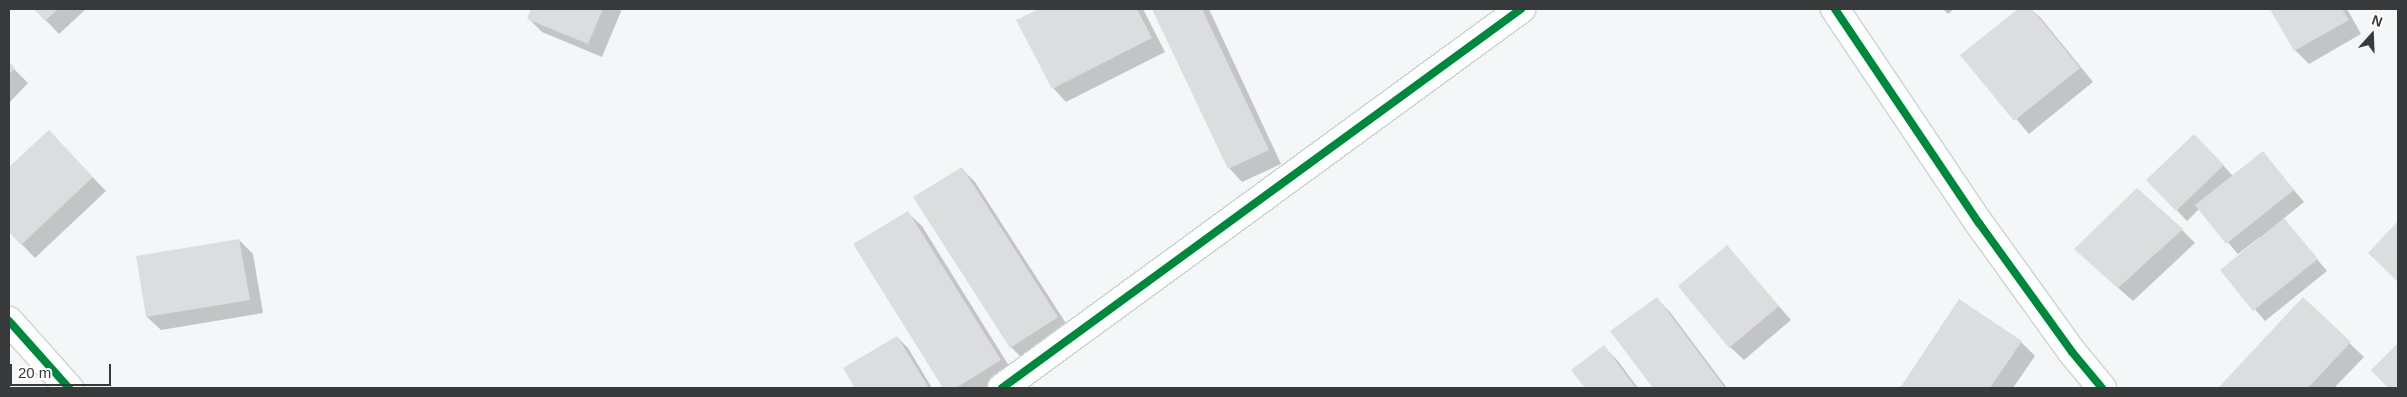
<!DOCTYPE html>
<style>
body{margin:0}
#map{position:relative;width:2407px;height:397px;overflow:hidden;background:#f4f6f8;font-family:Arial,sans-serif}
div>[style]{position:absolute}
.shadow>*{inset:0;background:#0003}
.building>*{inset:0;background:#dbddde}
.roads{filter:drop-shadow(1px 0 #d0d2d4) drop-shadow(-1px 0 #d0d2d4) drop-shadow(0 1px #d0d2d4) drop-shadow(0 -1px #d0d2d4)}
.minor>*{height:28px;margin:-14px;padding:0 14px;transform-origin:14px;border-radius:14px;background:#fdfefe}
.cycleway>*{height:8px;margin:-4px;padding:0 4px;transform-origin:4px;border-radius:4px;background:#00873e}
span{translate:-50% -50%;white-space:nowrap;text-align:center;line-height:1.15;-webkit-text-stroke:5px #fff;paint-order:stroke}
.frame{position:absolute;inset:0;border:10px solid #38393b;pointer-events:none}
.north{position:absolute;left:2347px;top:10px;width:50px;height:50px;-webkit-text-stroke:4px #fff;paint-order:stroke;rotate:20deg;font-size:14px;font-weight:700;line-height:20px;text-align:center;color:#38393b}
.north::after{content:'';display:block;margin:auto;width:18px;height:22px;background:#38393b;clip-path:polygon(50% 0,100% 100%,50% 72%,0 100%)}
.scale{position:absolute;left:10px;top:364px;width:101px;height:22px;box-sizing:border-box;border:2px solid #38393b;border-top:0;padding-left:6px;font-size:15px;line-height:18px;white-space:nowrap;color:#38393b;-webkit-text-stroke:4px #fff;paint-order:stroke}
</style>
<div id="map">
<div class="shadow">
<div style="clip-path:polygon(35px 9px,86px 9px,59px 34px)"></div>
<div style="clip-path:polygon(532px 9px,622px 9px,602px 57px,542px 32px,528px 18px)"></div>
<div style="clip-path:polygon(1042px 9px,1143px 9px,1165px 52px,1066px 102px,1053px 88px,1018px 21px)"></div>
<div style="clip-path:polygon(1154px 9px,1209px 9px,1281px 164px,1242px 182px,1229px 168px)"></div>
<div style="clip-path:polygon(1943px 9px,1954px 9px,1948px 14px)"></div>
<div style="clip-path:polygon(2020px 9px,2031px 9px,2040px 17px,2093px 82px,2029px 134px,1962px 55px)"></div>
<div style="clip-path:polygon(2272px 9px,2347px 9px,2361px 34px,2309px 64px,2295px 50px)"></div>
<div style="clip-path:polygon(9px 64px,28px 83px,9px 103px)"></div>
<div style="clip-path:polygon(49px 132px,106px 191px,35px 258px,9px 231px,9px 169px)"></div>
<div style="clip-path:polygon(2205px 146px,2233px 176px,2263px 153px,2304px 202px,2283px 219px,2327px 271px,2265px 321px,2222px 271px,2261px 238px,2260px 237px,2238px 254px,2199px 209px,2187px 221px,2148px 180px)"></div>
<div style="clip-path:polygon(961px 168px,975px 182px,1071px 331px,1025px 361px,1011px 347px)"></div>
<div style="clip-path:polygon(908px 213px,922px 226px,1014px 374px,991px 388px,944px 388px,855px 245px)"></div>
<div style="clip-path:polygon(2398px 223px,2398px 281px,2370px 253px)"></div>
<div style="clip-path:polygon(2182px 230px,2195px 243px,2133px 301px,2090px 263px)"></div>
<div style="clip-path:polygon(239px 240px,253px 254px,263px 313px,161px 330px,147px 317px,137px 257px)"></div>
<div style="clip-path:polygon(1727px 247px,1791px 320px,1744px 360px,1730px 347px)"></div>
<div style="clip-path:polygon(1657px 299px,1670px 312px,1727px 388px,1654px 388px,1612px 331px)"></div>
<div style="clip-path:polygon(2303px 299px,2364px 357px,2334px 388px,2222px 388px,2221px 387px)"></div>
<div style="clip-path:polygon(1960px 301px,2021px 342px,2035px 356px,2013px 388px,1901px 388px)"></div>
<div style="clip-path:polygon(897px 337px,908px 348px,932px 388px,857px 388px,845px 369px)"></div>
<div style="clip-path:polygon(2398px 345px,2398px 388px,2390px 388px,2372px 370px)"></div>
<div style="clip-path:polygon(1604px 347px,1618px 361px,1638px 388px,1587px 388px,1573px 370px)"></div>
</div>
<div class="building">
<div style="clip-path:polygon(34px 9px,58px 9px,45px 21px)"></div>
<div style="clip-path:polygon(531px 9px,603px 9px,588px 44px,527px 19px)"></div>
<div style="clip-path:polygon(1039px 9px,1137px 9px,1152px 38px,1052px 89px,1016px 20px)"></div>
<div style="clip-path:polygon(1152px 9px,1202px 9px,1269px 150px,1228px 169px)"></div>
<div style="clip-path:polygon(2018px 9px,2032px 9px,2080px 68px,2014px 121px,1960px 55px)"></div>
<div style="clip-path:polygon(2270px 9px,2342px 9px,2349px 20px,2294px 51px)"></div>
<div style="clip-path:polygon(9px 62px,15px 68px,9px 75px)"></div>
<div style="clip-path:polygon(49px 130px,93px 177px,21px 245px,9px 232px,9px 167px)"></div>
<div style="clip-path:polygon(2194px 134px,2224px 165px,2176px 211px,2146px 180px)"></div>
<div style="clip-path:polygon(2263px 151px,2294px 190px,2226px 244px,2195px 205px)"></div>
<div style="clip-path:polygon(962px 167px,1058px 317px,1010px 348px,913px 197px)"></div>
<div style="clip-path:polygon(2137px 188px,2183px 229px,2118px 288px,2074px 249px)"></div>
<div style="clip-path:polygon(908px 211px,1001px 360px,956px 388px,943px 388px,853px 244px)"></div>
<div style="clip-path:polygon(2284px 218px,2318px 259px,2253px 311px,2220px 270px)"></div>
<div style="clip-path:polygon(2398px 221px,2398px 282px,2368px 253px)"></div>
<div style="clip-path:polygon(239px 239px,250px 300px,146px 317px,136px 256px)"></div>
<div style="clip-path:polygon(1727px 245px,1779px 306px,1729px 348px,1678px 286px)"></div>
<div style="clip-path:polygon(1657px 297px,1725px 388px,1653px 388px,1610px 331px)"></div>
<div style="clip-path:polygon(2303px 297px,2351px 342px,2308px 388px,2221px 388px,2219px 387px)"></div>
<div style="clip-path:polygon(1959px 299px,2022px 341px,1990px 388px,1900px 388px)"></div>
<div style="clip-path:polygon(897px 336px,929px 388px,855px 388px,843px 368px)"></div>
<div style="clip-path:polygon(2398px 343px,2398px 388px,2388px 388px,2371px 370px)"></div>
<div style="clip-path:polygon(1604px 345px,1636px 388px,1585px 388px,1571px 370px)"></div>
</div>
<div class="roads">
<div class="minor">
<div style="left:1835px;top:9px;width:258px;rotate:56.1deg"></div>
<div style="left:1979px;top:223px;width:159px;rotate:54.2deg"></div>
<div style="left:2072px;top:352px;width:47px;rotate:50.2deg"></div>
<div style="left:9px;top:321px;width:90px;rotate:48.2deg"></div>
<div style="left:1002px;top:388px;width:643px;rotate:-36.14deg"></div>
</div>
</div>
<div class="cycleway">
<div style="left:1835px;top:9px;width:258px;rotate:56.1deg"></div>
<div style="left:1979px;top:223px;width:159px;rotate:54.2deg"></div>
<div style="left:2072px;top:352px;width:47px;rotate:50.2deg"></div>
<div style="left:9px;top:321px;width:90px;rotate:48.2deg"></div>
<div style="left:1002px;top:388px;width:643px;rotate:-36.14deg"></div>
</div>
<div class="frame"></div>
<div class="north">N</div>
<div class="scale">20 m</div>
</div>
